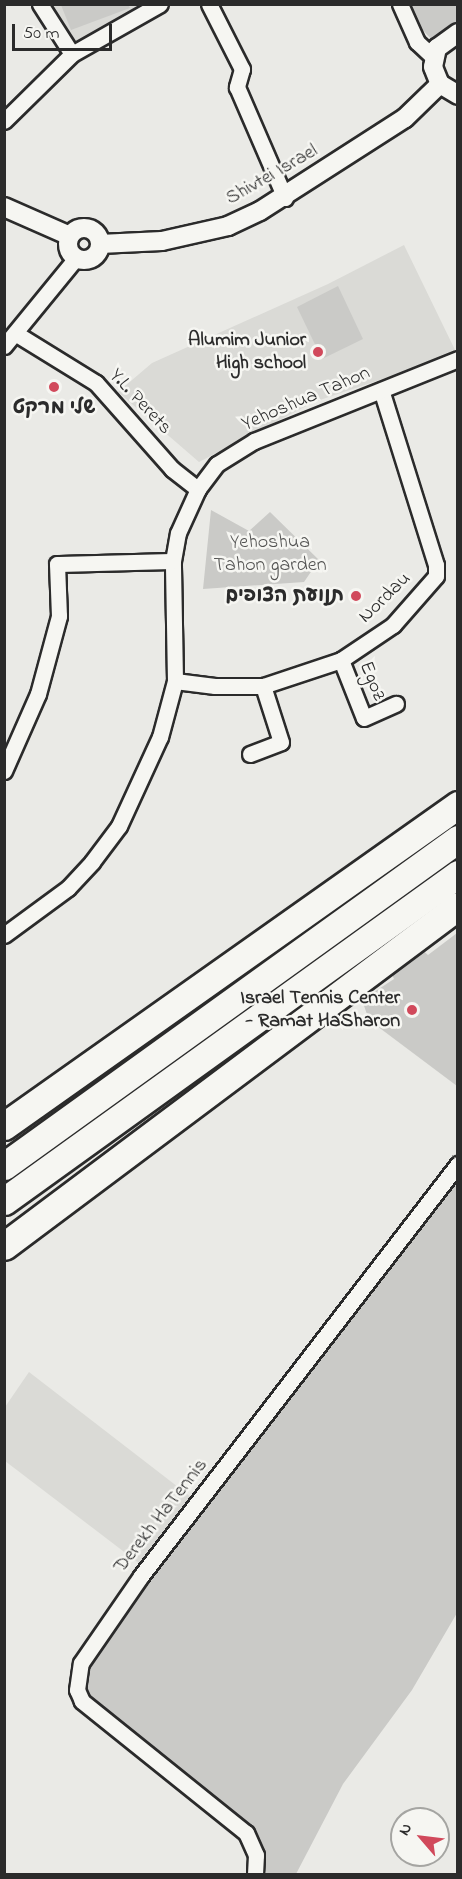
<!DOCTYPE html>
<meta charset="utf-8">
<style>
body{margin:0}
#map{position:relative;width:462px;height:1879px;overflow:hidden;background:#eaeae6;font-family:"Indie Flower","Playpen Sans Hebrew",sans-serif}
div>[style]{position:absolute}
.built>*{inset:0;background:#dadad6}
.green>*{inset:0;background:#cacac7}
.roads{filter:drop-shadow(2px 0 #2b2b2b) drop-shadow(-2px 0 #2b2b2b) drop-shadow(0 2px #2b2b2b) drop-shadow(0 -2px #2b2b2b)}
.minor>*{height:15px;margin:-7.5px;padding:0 7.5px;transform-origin:7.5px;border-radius:7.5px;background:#f6f6f2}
.tertiary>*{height:18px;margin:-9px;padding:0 9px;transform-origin:9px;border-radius:9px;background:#f6f6f2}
.tertiary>.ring{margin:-9px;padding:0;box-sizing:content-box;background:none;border:18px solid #f6f6f2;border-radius:50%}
.motorway>*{height:27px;margin:-13.5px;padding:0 13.5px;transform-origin:13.5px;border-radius:13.5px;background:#f6f6f2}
.dots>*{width:16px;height:16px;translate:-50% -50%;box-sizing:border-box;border:3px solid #f6f6f2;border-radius:50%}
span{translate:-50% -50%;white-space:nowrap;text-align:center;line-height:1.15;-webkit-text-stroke:5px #f6f6f2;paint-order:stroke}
.street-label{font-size:20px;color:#2b2b2b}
.poi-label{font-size:20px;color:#2b2b2b;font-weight:700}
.right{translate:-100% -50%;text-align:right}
.park-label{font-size:20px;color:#535352}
.frame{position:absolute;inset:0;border:6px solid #2b2b2b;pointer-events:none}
.north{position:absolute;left:390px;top:1807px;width:60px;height:60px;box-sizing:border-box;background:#f6f6f2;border:2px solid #a5a5a2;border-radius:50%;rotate:298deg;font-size:16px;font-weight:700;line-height:24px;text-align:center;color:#2b2b2b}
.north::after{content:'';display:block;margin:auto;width:21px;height:27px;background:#d1495b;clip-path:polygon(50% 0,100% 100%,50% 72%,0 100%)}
.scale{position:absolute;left:12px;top:24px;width:100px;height:27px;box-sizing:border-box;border:3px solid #2b2b2b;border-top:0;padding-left:8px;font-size:18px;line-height:21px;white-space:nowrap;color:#2b2b2b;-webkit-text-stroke:4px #f6f6f2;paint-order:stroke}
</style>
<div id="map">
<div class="built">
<div style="clip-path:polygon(46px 5px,142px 5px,74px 46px)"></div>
<div style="clip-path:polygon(404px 245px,457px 354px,314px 402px,199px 462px,118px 392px,152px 363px,328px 284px)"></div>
<div style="clip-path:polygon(29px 1372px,191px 1497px,140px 1564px,5px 1461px,5px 1407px)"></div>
</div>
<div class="green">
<div style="clip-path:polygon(61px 5px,128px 5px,130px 8px,71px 30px)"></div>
<div style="clip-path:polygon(410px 5px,457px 5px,457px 23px,450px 25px,432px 40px,418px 25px)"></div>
<div style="clip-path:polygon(338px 286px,363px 339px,322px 359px,297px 307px)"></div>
<div style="clip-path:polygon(211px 510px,249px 531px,270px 512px,319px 560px,304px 582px,203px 589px)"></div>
<div style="clip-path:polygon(457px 933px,457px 1086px,369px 1020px,362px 1000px,394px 979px,390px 970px,420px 948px,428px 955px)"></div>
<div style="clip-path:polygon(457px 1181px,457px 1613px,412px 1690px,343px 1784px,296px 1874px,263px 1874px,264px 1856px,251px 1826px,89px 1697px,84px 1684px,89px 1660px)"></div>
</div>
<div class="roads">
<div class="minor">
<div style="left:40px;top:4px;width:59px;rotate:57.4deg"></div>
<div style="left:209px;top:4px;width:73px;rotate:63.1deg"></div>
<div style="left:242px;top:69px;width:19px;rotate:106deg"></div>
<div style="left:237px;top:87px;width:121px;rotate:66.6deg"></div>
<div style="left:400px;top:4px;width:42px;rotate:65.9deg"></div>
<div style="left:417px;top:42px;width:23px;rotate:43deg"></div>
<div style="left:4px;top:121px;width:95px;rotate:-44.6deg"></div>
<div style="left:72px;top:54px;width:101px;rotate:-29.6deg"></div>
<div style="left:15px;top:333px;width:95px;rotate:31.7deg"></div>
<div style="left:96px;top:383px;width:115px;rotate:48.5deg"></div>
<div style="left:172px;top:469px;width:33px;rotate:38deg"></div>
<div style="left:4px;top:346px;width:114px;rotate:-50.7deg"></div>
<div style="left:341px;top:660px;width:62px;rotate:68.4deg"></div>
<div style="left:364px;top:718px;width:35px;rotate:-24deg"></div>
<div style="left:175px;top:681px;width:40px;rotate:7.1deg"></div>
<div style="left:215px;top:686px;width:48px"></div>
<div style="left:263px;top:686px;width:82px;rotate:-18.4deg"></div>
<div style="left:341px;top:660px;width:63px;rotate:-33.9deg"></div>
<div style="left:393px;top:625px;width:65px;rotate:-48.7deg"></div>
<div style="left:436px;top:576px;width:11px;rotate:-90deg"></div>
<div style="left:436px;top:565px;width:183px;rotate:-107.4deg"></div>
<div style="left:250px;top:754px;width:33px;rotate:-21deg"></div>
<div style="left:281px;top:742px;width:59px;rotate:-107.8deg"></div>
<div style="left:4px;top:771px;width:84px;rotate:-66.2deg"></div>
<div style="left:38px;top:694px;width:81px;rotate:-74.9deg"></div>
<div style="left:59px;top:616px;width:52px;rotate:-92.2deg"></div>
<div style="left:57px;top:564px;width:116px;rotate:-1.5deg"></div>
<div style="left:4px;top:935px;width:79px;rotate:-36.3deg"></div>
<div style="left:68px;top:888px;width:35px;rotate:-47deg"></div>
<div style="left:92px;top:862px;width:45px;rotate:-53.1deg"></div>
<div style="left:119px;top:826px;width:98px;rotate:-65.3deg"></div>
<div style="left:160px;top:737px;width:58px;rotate:-75deg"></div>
<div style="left:175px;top:681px;width:120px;rotate:-91deg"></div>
<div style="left:173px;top:561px;width:28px;rotate:-80deg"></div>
<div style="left:178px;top:533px;width:48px;rotate:-65.6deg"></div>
<div style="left:198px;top:489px;width:31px;rotate:-53deg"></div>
<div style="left:217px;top:464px;width:44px;rotate:-31.9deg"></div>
<div style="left:254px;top:441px;width:220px;rotate:-21.9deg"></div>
<div style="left:255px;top:1874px;width:19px;rotate:-87deg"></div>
<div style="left:256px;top:1855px;width:24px;rotate:-114deg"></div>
<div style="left:246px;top:1833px;width:211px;rotate:-141.2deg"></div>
<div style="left:82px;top:1701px;width:12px;rotate:-114deg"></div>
<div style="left:77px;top:1690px;width:27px;rotate:-82deg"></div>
<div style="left:81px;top:1663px;width:106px;rotate:-55.4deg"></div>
<div style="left:141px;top:1576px;width:520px;rotate:-52.42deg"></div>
</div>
<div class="tertiary">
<div style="left:458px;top:33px;width:26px;rotate:144deg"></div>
<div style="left:437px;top:48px;width:19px;rotate:102deg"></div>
<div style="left:433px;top:67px;width:18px;rotate:68deg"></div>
<div style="left:440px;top:84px;width:21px;rotate:31deg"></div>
<div style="left:4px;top:207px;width:72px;rotate:23.7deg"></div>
<div class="ring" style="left:68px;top:228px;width:14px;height:14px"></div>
<div style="left:100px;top:244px;width:62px;rotate:-2.8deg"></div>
<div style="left:162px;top:241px;width:68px;rotate:-12.8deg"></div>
<div style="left:228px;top:226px;width:35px;rotate:-25deg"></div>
<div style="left:260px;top:211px;width:172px;rotate:-32.7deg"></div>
<div style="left:405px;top:118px;width:49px;rotate:-44.2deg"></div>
</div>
<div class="motorway">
<div style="left:4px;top:1126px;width:556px;rotate:-35.26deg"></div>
<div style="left:4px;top:1166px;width:560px;rotate:-35.76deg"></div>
<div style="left:4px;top:1201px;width:560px;rotate:-35.76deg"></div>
<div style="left:4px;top:1246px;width:567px;rotate:-36.83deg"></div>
</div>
</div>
<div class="dots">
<div style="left:318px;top:352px;background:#d1495b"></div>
<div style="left:54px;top:387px;background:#d1495b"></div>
<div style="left:356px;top:596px;background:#d1495b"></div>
<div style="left:412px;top:1010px;background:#d1495b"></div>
</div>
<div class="street-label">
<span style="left:272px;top:175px;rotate:-30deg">Shivtei Israel</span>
<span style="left:306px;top:399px;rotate:-23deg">Yehoshua Tahon</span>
<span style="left:140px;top:402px;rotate:47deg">Y.L. Perets</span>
<span style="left:385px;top:598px;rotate:-44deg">Nordau</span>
<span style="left:372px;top:681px;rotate:68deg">Egoz</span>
<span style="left:161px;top:1516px;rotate:-52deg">Derekh HaTennis</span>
</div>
<div class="poi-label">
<span class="right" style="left:306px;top:352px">Alumim Junior<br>High school</span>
<span style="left:54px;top:408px">שלי מרקט</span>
<span class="right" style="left:344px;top:596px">תנועת הצופים</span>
<span class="right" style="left:400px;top:1010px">Israel Tennis Center<br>- Ramat HaSharon</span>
</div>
<div class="park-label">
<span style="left:270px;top:554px">Yehoshua<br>Tahon garden</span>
</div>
<div class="frame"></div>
<div class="north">N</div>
<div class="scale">50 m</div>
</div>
